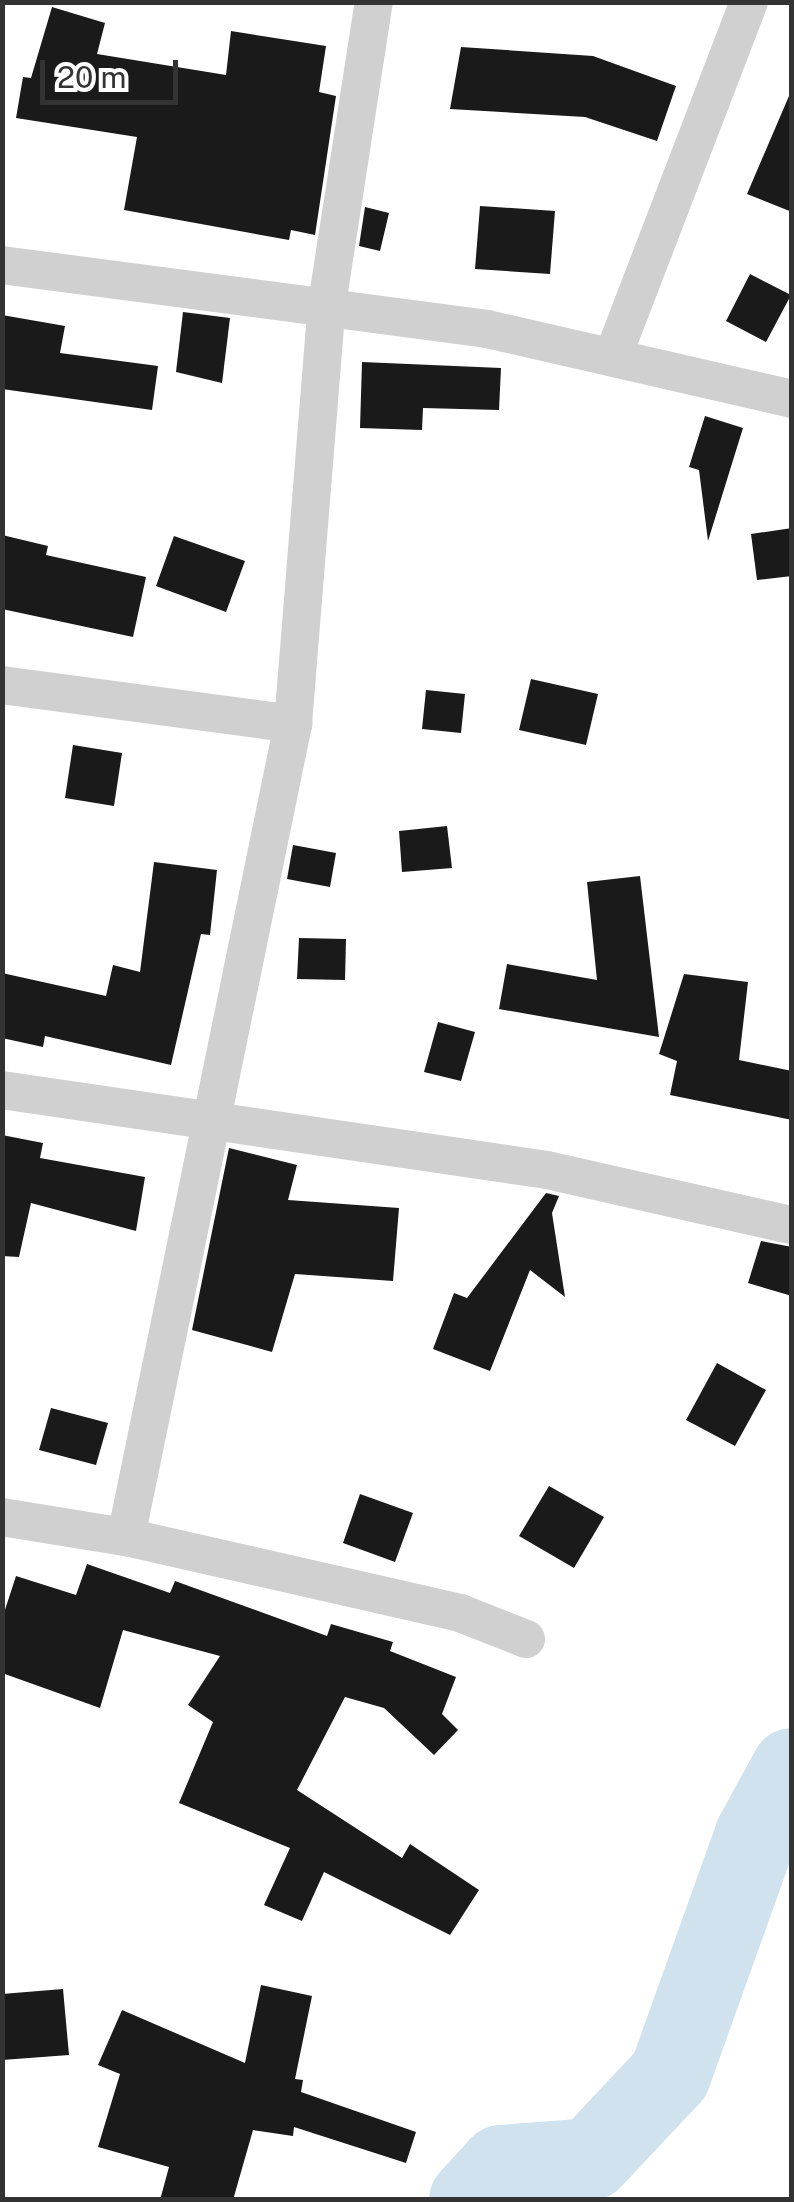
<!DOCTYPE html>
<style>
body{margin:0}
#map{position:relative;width:794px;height:2202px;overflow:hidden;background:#fff;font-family:"Public Sans",sans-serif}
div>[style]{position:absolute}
.river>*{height:82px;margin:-41px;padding:0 41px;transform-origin:41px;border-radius:41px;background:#cfe2ee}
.building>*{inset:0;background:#1a1a1a}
.minor>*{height:38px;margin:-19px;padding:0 19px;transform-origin:19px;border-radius:19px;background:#d0d0d0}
span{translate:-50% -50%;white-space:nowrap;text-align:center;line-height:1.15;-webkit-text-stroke:10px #fff;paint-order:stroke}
.frame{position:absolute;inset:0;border:5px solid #333;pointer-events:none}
.scale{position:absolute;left:40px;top:60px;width:138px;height:45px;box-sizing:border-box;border:5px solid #333;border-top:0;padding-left:12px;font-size:30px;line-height:35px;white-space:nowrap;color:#333;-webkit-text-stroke:8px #fff;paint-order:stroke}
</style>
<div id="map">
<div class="river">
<div style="left:470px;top:2200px;width:46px;rotate:-47.6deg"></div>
<div style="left:501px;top:2166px;width:90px;rotate:-4.4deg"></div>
<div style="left:591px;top:2159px;width:115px;rotate:-46.8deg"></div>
<div style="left:670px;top:2075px;width:255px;rotate:-70.3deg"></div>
<div style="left:756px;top:1835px;width:75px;rotate:-61.4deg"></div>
</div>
<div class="building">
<div style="clip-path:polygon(52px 7px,105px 23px,97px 54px,226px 75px,231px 31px,326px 46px,319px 92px,336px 96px,315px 235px,291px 230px,289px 240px,124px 210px,137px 137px,16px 118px,23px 77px,31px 78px)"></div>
<div style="clip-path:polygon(461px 47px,593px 56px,676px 86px,657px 141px,585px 117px,450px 109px)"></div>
<div style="clip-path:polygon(792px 89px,792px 212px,747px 194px)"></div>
<div style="clip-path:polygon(480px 206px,555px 211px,550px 274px,475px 269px)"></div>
<div style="clip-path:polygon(365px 207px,389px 213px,380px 251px,359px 246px)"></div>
<div style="clip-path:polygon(750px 274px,791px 295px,766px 342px,726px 321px)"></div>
<div style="clip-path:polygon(183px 312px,230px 318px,222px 383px,176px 372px)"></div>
<div style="clip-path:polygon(2px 315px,65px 326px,60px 353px,158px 366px,152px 410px,2px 389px)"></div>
<div style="clip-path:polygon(362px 362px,501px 368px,499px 410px,423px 408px,422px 430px,360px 428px)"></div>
<div style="clip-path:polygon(705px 416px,743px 428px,708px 541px,699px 470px,689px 467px)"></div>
<div style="clip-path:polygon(792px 528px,792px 576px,757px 580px,751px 534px)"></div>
<div style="clip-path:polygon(2px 535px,48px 546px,46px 555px,146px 577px,133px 637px,2px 609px)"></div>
<div style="clip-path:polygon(174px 536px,245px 561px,226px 612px,156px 586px)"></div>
<div style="clip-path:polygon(531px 679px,598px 694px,586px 745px,519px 730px)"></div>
<div style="clip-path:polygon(426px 690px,465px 694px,461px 733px,422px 729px)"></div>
<div style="clip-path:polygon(73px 745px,122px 753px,114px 806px,65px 798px)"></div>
<div style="clip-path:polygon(447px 826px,452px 868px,402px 872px,399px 831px)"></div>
<div style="clip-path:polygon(293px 845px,336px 853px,330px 887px,287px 879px)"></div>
<div style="clip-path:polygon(154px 862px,217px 870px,210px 935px,201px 934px,171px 1065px,45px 1036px,43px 1047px,2px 1038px,2px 973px,106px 996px,113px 965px,140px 972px)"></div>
<div style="clip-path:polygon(640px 876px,659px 1037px,499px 1009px,507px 964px,597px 980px,587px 882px)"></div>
<div style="clip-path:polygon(299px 938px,346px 939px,345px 980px,297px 979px)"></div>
<div style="clip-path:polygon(684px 974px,748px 982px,739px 1060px,792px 1071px,792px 1120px,670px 1095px,677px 1061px,659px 1054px)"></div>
<div style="clip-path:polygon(438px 1022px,475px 1032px,461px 1081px,424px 1072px)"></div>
<div style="clip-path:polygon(2px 1135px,43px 1143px,40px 1158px,145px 1177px,136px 1231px,31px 1203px,19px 1257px,2px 1256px)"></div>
<div style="clip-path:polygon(229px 1148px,297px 1165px,288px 1200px,399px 1208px,393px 1281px,295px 1274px,272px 1352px,192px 1330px)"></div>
<div style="clip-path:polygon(546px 1193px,559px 1196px,552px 1213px,565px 1297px,530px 1270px,490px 1371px,433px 1349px,454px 1293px,467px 1298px)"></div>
<div style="clip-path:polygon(761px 1241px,792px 1247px,792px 1296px,748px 1283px)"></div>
<div style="clip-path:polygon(717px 1363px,766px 1390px,735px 1446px,686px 1420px)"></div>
<div style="clip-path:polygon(51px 1408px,108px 1423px,96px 1465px,39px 1450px)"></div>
<div style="clip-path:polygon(549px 1486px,604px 1517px,574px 1568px,519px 1536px)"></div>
<div style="clip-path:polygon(360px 1494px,413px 1513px,395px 1562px,343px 1543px)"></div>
<div style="clip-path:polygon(87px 1564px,170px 1593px,175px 1581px,327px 1636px,331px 1624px,393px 1642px,390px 1651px,456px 1677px,442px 1714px,458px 1730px,434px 1755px,384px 1708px,345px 1697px,297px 1790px,402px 1858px,410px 1844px,479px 1890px,450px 1935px,324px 1872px,302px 1921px,264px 1905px,290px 1848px,179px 1803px,213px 1722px,188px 1705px,220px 1656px,123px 1630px,100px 1708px,2px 1673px,2px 1619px,16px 1576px,76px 1595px)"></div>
<div style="clip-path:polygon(261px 1985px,312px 1996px,295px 2079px,303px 2080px,301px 2092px,416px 2132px,406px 2163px,294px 2127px,293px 2136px,253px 2130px,233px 2200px,160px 2200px,169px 2167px,98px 2147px,120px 2074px,98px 2065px,122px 2010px,245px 2063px)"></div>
<div style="clip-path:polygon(63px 1989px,69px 2055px,2px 2060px,2px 1994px)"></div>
</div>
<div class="minor">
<div style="left:2px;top:265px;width:489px;rotate:7.5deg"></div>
<div style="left:487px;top:329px;width:313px;rotate:12.9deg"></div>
<div style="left:613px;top:356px;width:379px;rotate:-69deg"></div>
<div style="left:2px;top:685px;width:294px;rotate:7.6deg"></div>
<div style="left:2px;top:1090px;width:551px;rotate:8.35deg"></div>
<div style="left:547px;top:1170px;width:251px;rotate:12.7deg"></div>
<div style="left:2px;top:1517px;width:126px;rotate:9.2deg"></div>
<div style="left:126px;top:1537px;width:343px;rotate:12.8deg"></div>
<div style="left:460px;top:1613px;width:71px;rotate:21.5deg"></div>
<div style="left:126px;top:1537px;width:830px;rotate:-78.39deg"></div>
<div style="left:293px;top:724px;width:421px;rotate:-85.4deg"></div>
<div style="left:327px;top:304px;width:306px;rotate:-81.2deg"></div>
</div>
<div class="frame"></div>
<div class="scale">20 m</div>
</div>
